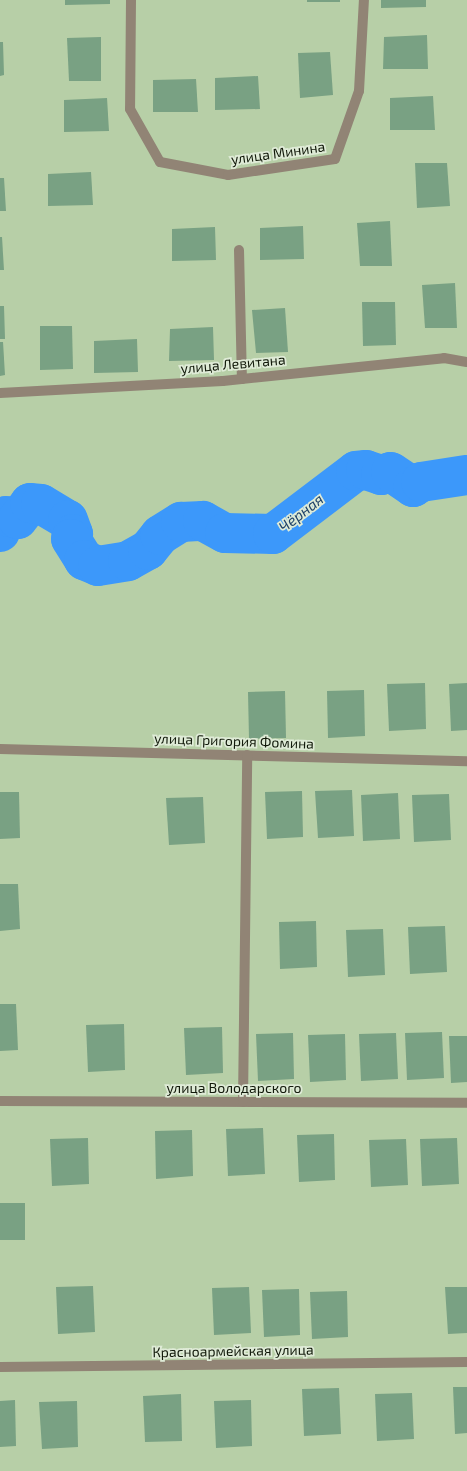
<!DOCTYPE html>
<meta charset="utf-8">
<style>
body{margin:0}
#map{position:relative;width:467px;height:1471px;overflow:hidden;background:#b7cfa7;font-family:"Exo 2",sans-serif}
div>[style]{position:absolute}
.river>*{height:40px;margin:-20px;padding:0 20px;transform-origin:20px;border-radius:20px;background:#3c98fa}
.building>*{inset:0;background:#79a183}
.minor>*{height:10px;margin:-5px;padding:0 5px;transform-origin:5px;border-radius:5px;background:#918475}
span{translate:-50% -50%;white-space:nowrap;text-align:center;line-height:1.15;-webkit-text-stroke:3.5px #dfebd7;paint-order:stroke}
.street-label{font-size:14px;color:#11190a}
.water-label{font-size:15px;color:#1f4269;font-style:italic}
</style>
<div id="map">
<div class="river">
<div style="left:0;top:532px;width:17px;rotate:-69deg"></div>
<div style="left:6px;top:516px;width:12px;rotate:14deg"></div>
<div style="left:18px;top:519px;width:20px;rotate:-53deg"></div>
<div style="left:30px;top:503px;width:11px;rotate:5deg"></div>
<div style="left:41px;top:504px;width:31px;rotate:31deg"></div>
<div style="left:68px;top:520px;width:15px;rotate:70deg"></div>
<div style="left:73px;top:534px;width:5px;rotate:112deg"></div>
<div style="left:71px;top:539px;width:25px;rotate:58deg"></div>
<div style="left:84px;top:560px;width:15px;rotate:23deg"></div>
<div style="left:98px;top:566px;width:30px;rotate:-9deg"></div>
<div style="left:128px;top:561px;width:23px;rotate:-29deg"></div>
<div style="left:148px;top:550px;width:19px;rotate:-51deg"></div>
<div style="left:160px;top:535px;width:25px;rotate:-32deg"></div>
<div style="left:181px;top:522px;width:22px;rotate:-3deg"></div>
<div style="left:203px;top:521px;width:25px;rotate:29deg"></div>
<div style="left:225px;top:533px;width:48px;rotate:1.2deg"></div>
<div style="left:273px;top:534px;width:104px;rotate:-37.2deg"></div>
<div style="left:356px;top:471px;width:10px;rotate:-6deg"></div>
<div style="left:366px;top:470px;width:16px;rotate:18deg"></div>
<div style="left:381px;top:475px;width:10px;rotate:-17deg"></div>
<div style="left:391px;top:472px;width:27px;rotate:34deg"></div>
<div style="left:413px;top:487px;width:9px;rotate:-32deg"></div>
<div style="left:421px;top:482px;width:47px;rotate:-8.7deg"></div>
</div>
<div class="building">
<div style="clip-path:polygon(65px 0,110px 0,110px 4px,65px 5px)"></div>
<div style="clip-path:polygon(307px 0,340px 0,340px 2px,307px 2px)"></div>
<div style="clip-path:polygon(381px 0,426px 0,426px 7px,381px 8px)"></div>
<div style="clip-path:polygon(427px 35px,428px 69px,383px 69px,384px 37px)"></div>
<div style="clip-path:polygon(101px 37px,101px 81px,69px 81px,67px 38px)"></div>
<div style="clip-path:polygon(0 42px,3px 42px,4px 75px,0 76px)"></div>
<div style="clip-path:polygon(330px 52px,333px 95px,300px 98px,298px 53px)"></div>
<div style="clip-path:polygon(258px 76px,260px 109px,215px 110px,215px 78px)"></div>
<div style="clip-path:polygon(196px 79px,198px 112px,153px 112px,153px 80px)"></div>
<div style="clip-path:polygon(433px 96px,435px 130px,390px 130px,390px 98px)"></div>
<div style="clip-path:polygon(107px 98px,109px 131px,64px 132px,64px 100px)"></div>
<div style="clip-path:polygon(415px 163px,447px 163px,450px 206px,417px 208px)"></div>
<div style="clip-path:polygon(91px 172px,93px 205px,48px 206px,48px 174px)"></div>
<div style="clip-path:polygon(0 178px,4px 178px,6px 211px,0 211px)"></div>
<div style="clip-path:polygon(390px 221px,392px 266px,360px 266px,357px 223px)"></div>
<div style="clip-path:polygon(303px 226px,304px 259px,260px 260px,260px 228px)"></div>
<div style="clip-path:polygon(215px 227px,216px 260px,172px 261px,172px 229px)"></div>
<div style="clip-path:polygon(0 237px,2px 237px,4px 270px,0 270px)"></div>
<div style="clip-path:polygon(455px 283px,457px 328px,425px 328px,422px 285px)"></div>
<div style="clip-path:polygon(362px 302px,395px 302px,396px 345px,363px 346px)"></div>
<div style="clip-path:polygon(0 306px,4px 306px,5px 339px,0 339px)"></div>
<div style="clip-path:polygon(285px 308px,288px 352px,256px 353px,252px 310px)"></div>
<div style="clip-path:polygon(40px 326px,72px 326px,73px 369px,40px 370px)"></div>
<div style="clip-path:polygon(213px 327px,214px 360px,169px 361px,170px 329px)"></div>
<div style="clip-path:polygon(137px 339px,138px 372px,94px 373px,94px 341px)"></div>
<div style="clip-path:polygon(0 342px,3px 342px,5px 375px,0 376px)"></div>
<div style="clip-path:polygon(425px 683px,426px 729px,389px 731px,387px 684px)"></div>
<div style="clip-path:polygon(467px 683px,467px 730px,451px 731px,449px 684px)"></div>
<div style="clip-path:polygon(364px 690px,365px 736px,328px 738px,327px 691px)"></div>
<div style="clip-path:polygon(285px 691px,286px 738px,249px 739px,248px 692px)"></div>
<div style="clip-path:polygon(352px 790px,354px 836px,318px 838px,315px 791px)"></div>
<div style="clip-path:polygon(302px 791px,303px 837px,267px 839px,265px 792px)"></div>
<div style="clip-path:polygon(0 792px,19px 792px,20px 838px,0 839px)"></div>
<div style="clip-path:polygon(398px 793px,400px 839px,363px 841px,361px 795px)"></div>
<div style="clip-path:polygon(449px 794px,451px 840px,414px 842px,412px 795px)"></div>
<div style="clip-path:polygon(203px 797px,205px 843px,169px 845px,166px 798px)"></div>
<div style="clip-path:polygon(0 884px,18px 884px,20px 929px,0 931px)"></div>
<div style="clip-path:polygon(316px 921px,317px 967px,280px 969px,279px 922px)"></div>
<div style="clip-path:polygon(445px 926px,447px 972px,410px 974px,408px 927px)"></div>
<div style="clip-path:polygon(383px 929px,385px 975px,348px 977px,346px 930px)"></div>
<div style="clip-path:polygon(0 1004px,16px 1004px,18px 1050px,0 1051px)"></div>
<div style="clip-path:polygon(124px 1024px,125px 1070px,88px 1072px,86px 1025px)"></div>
<div style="clip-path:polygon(222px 1027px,223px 1073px,186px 1075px,184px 1028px)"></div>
<div style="clip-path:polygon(442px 1032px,444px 1078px,407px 1080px,405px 1033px)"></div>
<div style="clip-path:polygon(293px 1033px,294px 1079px,258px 1081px,256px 1034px)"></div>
<div style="clip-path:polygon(396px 1033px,398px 1079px,361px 1081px,359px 1034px)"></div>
<div style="clip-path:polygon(345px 1034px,346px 1080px,310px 1082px,308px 1035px)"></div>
<div style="clip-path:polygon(449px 1036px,467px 1036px,467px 1082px,451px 1083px)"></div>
<div style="clip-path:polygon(263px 1128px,265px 1174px,228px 1176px,226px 1129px)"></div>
<div style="clip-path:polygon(192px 1130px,193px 1176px,156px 1179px,155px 1131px)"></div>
<div style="clip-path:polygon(334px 1134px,335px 1180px,299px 1182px,297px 1135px)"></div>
<div style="clip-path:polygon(88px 1138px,89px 1184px,52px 1186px,50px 1139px)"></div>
<div style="clip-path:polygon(457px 1138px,459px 1184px,422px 1186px,420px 1139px)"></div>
<div style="clip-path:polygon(406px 1139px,408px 1185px,371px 1187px,369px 1140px)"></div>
<div style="clip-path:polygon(0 1203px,25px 1203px,25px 1240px,0 1240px)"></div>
<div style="clip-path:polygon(93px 1286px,95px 1332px,58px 1334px,56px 1287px)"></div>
<div style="clip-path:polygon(249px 1287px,251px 1333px,214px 1335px,212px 1288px)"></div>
<div style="clip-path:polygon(445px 1287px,467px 1287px,467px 1333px,448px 1334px)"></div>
<div style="clip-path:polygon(299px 1289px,300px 1335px,264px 1337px,262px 1290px)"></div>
<div style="clip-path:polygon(347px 1291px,348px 1337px,312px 1339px,310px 1292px)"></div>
<div style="clip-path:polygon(453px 1387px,467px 1387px,467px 1433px,455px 1434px)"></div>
<div style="clip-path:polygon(339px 1388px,341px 1434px,304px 1436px,302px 1389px)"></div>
<div style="clip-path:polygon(412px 1393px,414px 1439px,377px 1441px,375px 1394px)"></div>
<div style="clip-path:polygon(181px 1394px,182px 1441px,145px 1442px,143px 1396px)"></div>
<div style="clip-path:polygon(15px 1400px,16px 1446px,0 1447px,0 1401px)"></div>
<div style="clip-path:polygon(251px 1400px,252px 1446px,216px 1448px,214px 1401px)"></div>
<div style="clip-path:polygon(77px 1401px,78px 1447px,42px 1449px,39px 1402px)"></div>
</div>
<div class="minor">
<div style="left:131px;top:0;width:109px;rotate:90.5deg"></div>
<div style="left:130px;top:109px;width:61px;rotate:60.5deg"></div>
<div style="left:160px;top:162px;width:69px;rotate:10.8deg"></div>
<div style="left:228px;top:175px;width:108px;rotate:-8.5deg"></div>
<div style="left:335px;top:159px;width:72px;rotate:-70.6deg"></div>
<div style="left:359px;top:91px;width:91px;rotate:-86.9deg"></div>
<div style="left:239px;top:250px;width:129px;rotate:88.7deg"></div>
<div style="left:0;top:393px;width:223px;rotate:-3.1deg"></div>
<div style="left:223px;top:381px;width:222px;rotate:-5.9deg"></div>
<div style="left:444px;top:358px;width:23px;rotate:10deg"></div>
<div style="left:0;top:749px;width:467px;rotate:1.5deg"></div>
<div style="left:0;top:1101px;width:467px;rotate:0.2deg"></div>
<div style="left:243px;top:1102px;width:347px;rotate:-89.3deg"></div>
<div style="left:0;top:1367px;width:467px;rotate:-0.6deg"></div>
</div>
<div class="street-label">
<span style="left:278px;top:153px;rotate:-8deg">улица Минина</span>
<span style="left:233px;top:364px;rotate:-5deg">улица Левитана</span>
<span style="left:234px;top:741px;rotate:2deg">улица Григория Фомина</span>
<span style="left:234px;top:1088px">улица Володарского</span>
<span style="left:233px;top:1351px;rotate:-1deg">Красноармейская улица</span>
</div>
<div class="water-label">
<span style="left:301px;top:513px;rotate:-38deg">Чёрная</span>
</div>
</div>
